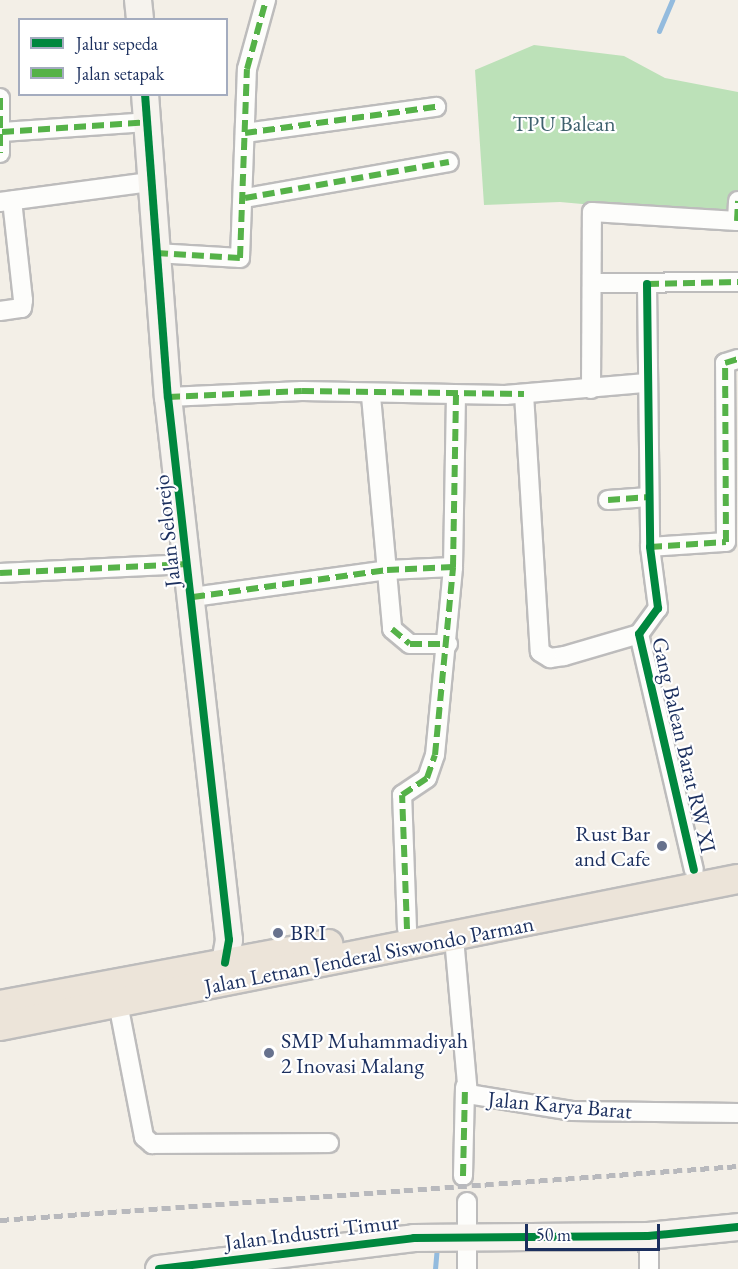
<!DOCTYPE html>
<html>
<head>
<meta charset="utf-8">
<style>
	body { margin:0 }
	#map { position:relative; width:738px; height:1269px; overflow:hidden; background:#f3efe7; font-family:"EB Garamond",serif }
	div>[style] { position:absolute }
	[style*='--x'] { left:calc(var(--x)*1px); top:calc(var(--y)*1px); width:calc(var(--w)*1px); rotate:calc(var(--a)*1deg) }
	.green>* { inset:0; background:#bce1b8 }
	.stream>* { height:5px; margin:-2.5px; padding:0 2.5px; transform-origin:2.5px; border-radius:2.5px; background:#93bbde }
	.roads { filter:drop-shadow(2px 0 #bdbcbc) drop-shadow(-2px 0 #bdbcbc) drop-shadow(0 2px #bdbcbc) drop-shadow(0 -2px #bdbcbc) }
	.street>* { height:18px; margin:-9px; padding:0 9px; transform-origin:9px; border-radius:9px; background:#fdfdfb }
	.secondary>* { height:26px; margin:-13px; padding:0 13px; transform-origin:13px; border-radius:13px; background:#f6f3ee }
	.primary>* { height:28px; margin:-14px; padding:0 14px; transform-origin:14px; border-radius:14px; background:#ece4d9 }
	.rail>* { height:4.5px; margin-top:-2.25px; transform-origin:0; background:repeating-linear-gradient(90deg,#b8b9bd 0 9px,transparent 0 13.5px) }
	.quiet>* { height:6px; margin-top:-3px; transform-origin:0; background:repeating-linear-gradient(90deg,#55b248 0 12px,transparent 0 18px) }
	.cycleway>* { height:8px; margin:-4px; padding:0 4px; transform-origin:4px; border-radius:4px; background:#00873e }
	.dots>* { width:16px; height:16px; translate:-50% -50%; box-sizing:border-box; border:3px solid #fff; border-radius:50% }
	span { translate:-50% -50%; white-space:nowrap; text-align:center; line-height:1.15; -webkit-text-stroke:4.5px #fff; paint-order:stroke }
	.park-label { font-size:22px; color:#3e616d }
	.street-label { font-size:22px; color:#1b2f5e }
	.poi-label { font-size:22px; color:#1b2f5e }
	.right { translate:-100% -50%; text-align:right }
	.left { translate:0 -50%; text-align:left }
	.legend { position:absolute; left:18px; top:18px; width:210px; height:78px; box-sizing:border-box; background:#fff; border:2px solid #a4acbf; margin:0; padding:8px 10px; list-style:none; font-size:18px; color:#1b2f5e }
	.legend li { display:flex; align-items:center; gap:12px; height:30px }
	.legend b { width:30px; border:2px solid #a4acbf }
	.scale { position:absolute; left:525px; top:1224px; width:135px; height:27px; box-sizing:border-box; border:3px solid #1b2f5e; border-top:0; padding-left:8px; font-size:18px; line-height:21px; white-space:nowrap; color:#1b2f5e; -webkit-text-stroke:4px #fff; paint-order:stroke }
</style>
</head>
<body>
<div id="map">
	<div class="green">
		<i style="clip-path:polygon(534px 45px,624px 56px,665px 78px,738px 92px,738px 218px,560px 202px,484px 205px,475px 70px)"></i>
	</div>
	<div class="stream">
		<i style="--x:659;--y:31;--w:34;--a:-67"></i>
		<i style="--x:435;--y:1269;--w:24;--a:-85"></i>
	</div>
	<div class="roads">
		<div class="street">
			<i style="--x:0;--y:98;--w:55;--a:90"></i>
			<i style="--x:2;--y:132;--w:145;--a:-3.9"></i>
			<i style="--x:245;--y:133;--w:193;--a:-7.8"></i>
			<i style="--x:245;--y:198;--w:207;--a:-10"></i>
			<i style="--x:0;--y:202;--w:151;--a:-7.6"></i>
			<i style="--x:156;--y:253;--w:84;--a:3.4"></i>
			<i style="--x:240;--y:258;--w:189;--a:-87.9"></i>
			<i style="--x:247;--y:69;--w:72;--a:-74.6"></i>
			<i style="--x:594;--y:283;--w:144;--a:-0.4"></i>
			<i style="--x:647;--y:284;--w:263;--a:89.3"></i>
			<i style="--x:650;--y:547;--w:62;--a:82.5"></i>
			<i style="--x:658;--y:608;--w:32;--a:126"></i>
			<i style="--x:639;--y:634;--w:242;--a:76.9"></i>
			<i style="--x:0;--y:311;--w:22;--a:-8"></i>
			<i style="--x:22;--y:308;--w:8;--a:-83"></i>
			<i style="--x:23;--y:300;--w:100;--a:-96.3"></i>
			<i style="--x:591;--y:389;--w:177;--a:-89.7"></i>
			<i style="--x:592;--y:212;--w:145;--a:3.6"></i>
			<i style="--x:737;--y:221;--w:20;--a:-87"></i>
			<i style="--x:524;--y:394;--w:258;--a:86.5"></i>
			<i style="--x:540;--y:652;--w:12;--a:31"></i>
			<i style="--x:550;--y:658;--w:14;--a:-8"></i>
			<i style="--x:564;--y:656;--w:78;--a:-16.3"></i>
			<i style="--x:371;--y:396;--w:234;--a:84.8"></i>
			<i style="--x:392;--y:629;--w:23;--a:40"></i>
			<i style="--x:410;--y:644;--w:38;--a:0"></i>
			<i style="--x:168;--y:397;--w:134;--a:-2.6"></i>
			<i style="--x:302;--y:391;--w:203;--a:1.1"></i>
			<i style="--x:505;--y:395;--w:142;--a:-4.9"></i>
			<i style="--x:608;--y:500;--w:41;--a:-4.2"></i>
			<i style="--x:650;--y:547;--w:76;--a:-3.8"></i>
			<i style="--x:726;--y:542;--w:179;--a:-90.3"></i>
			<i style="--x:725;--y:363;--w:14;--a:-17"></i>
			<i style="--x:0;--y:573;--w:189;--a:-2.7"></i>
			<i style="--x:193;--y:597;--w:196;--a:-7.9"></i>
			<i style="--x:387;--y:570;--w:66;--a:-2.6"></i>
			<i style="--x:407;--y:929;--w:134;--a:-92.1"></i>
			<i style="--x:402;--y:795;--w:30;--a:-34"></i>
			<i style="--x:427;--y:778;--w:24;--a:-71"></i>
			<i style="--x:435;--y:755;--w:189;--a:-84.5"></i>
			<i style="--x:453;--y:567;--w:172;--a:-89"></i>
			<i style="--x:454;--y:938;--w:157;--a:84.9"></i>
			<i style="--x:468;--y:1094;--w:105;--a:9.3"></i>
			<i style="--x:572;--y:1111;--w:166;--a:0.7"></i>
			<i style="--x:116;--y:993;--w:147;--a:79"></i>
			<i style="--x:144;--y:1137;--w:11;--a:41"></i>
			<i style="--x:152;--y:1144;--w:177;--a:-0.3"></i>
			<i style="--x:463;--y:1176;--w:89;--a:-88.7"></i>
			<i style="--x:648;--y:1236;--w:33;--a:88"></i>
			<i style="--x:467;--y:1269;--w:67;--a:-90"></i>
		</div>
		<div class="secondary">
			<i style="--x:138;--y:0;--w:20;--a:84"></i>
			<i style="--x:145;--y:94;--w:304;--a:85.7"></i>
			<i style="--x:168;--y:397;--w:546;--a:83.59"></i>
			<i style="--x:229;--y:940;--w:23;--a:100"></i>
			<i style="--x:159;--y:1269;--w:257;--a:-6.9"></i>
			<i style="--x:414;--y:1238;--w:234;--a:-0.5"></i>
			<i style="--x:648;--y:1236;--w:90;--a:-5.7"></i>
		</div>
		<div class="primary">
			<i style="--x:0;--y:1005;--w:334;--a:-10.5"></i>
			<i style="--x:0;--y:1026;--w:752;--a:-11.27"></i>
		</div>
	</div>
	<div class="rail">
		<i style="--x:0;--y:1220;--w:740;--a:-4.18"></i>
	</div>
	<div class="quiet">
		<i style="--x:0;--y:98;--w:55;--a:90"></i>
		<i style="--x:2;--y:132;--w:145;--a:-3.9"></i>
		<i style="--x:245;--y:133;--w:193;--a:-7.8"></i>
		<i style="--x:245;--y:198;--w:207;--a:-10"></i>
		<i style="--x:737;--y:221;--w:20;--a:-87"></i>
		<i style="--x:156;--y:253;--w:84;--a:3.4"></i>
		<i style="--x:240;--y:258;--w:189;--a:-87.9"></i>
		<i style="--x:247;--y:69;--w:72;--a:-74.6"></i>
		<i style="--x:647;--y:289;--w:5;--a:-90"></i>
		<i style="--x:647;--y:284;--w:91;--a:-1.3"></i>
		<i style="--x:168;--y:397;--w:134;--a:-2.6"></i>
		<i style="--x:302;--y:391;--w:222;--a:0.8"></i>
		<i style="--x:608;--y:500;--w:41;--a:-4.2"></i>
		<i style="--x:650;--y:547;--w:76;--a:-3.8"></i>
		<i style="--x:726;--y:542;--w:179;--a:-90.3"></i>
		<i style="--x:725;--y:363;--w:14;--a:-17"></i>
		<i style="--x:0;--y:573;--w:189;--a:-2.7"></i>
		<i style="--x:193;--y:597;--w:196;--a:-7.9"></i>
		<i style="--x:387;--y:570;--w:66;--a:-2.6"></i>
		<i style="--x:392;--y:629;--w:23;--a:40"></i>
		<i style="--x:410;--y:644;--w:38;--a:0"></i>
		<i style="--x:407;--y:929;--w:134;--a:-92.1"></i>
		<i style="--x:402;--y:795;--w:30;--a:-34"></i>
		<i style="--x:427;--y:778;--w:24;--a:-71"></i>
		<i style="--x:435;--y:755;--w:189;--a:-84.5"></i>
		<i style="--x:453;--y:567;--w:172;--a:-89"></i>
		<i style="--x:463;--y:1176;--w:89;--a:-88.7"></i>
	</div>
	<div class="cycleway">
		<i style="--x:145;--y:94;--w:304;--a:85.7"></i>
		<i style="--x:168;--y:397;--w:546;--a:83.59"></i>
		<i style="--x:229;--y:940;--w:23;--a:100"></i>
		<i style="--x:647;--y:284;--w:263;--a:89.3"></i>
		<i style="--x:650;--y:547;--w:62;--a:82.5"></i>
		<i style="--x:658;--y:608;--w:32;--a:126"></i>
		<i style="--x:639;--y:634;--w:242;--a:76.9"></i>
		<i style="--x:159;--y:1269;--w:257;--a:-6.9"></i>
		<i style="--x:414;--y:1238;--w:234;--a:-0.5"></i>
		<i style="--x:648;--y:1236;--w:90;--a:-5.7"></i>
	</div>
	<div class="dots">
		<i style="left:662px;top:846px;background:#67728e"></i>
		<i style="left:278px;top:933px;background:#67728e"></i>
		<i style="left:269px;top:1053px;background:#67728e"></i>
	</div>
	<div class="park-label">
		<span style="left:564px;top:124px">TPU Balean</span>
	</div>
	<div class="street-label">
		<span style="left:167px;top:531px;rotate:-96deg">Jalan Selorejo</span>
		<span style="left:684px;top:745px;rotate:77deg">Gang Balean Barat RW XI</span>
		<span style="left:369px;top:955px;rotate:-11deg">Jalan Letnan Jenderal Siswondo Parman</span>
		<span style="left:560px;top:1105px;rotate:5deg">Jalan Karya Barat</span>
		<span style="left:312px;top:1232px;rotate:-7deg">Jalan Industri Timur</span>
	</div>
	<div class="poi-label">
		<span class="right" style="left:650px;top:846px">Rust Bar<br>and Cafe</span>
		<span class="left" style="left:290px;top:933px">BRI</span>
		<span class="left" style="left:281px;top:1053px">SMP Muhammadiyah<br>2 Inovasi Malang</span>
	</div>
	<ul class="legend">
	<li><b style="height:8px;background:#00873e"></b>Jalur sepeda</li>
	<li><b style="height:8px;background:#55b248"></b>Jalan setapak</li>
	</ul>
	<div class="scale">50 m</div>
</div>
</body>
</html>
